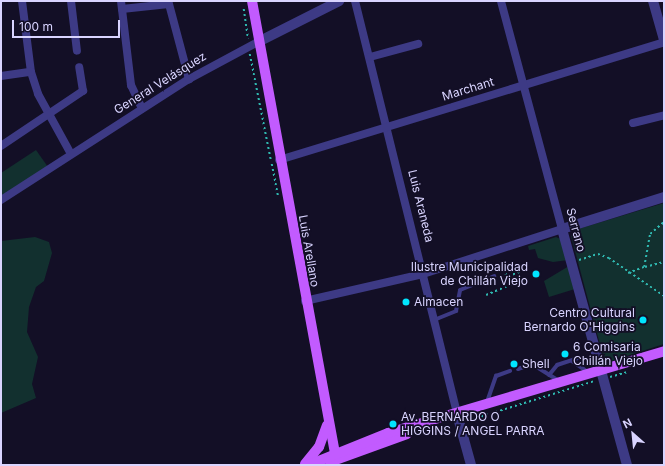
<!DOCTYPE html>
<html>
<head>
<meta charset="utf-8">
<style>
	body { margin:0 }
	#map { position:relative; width:665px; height:466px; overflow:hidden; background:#130f26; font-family:Inter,sans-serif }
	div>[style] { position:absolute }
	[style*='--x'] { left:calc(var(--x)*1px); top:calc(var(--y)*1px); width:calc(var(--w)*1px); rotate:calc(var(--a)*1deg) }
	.green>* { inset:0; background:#12302f }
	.path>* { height:1.5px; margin-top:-0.75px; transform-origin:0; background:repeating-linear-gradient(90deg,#2fb8b0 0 2px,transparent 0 5px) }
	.service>* { height:4px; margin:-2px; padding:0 2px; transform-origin:2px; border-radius:2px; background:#3d3a85 }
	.minor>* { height:8px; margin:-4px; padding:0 4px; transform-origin:4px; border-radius:4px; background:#3d3a85 }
	.tertiary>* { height:10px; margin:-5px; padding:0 5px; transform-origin:5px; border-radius:5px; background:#3d3a85 }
	.primary>* { height:10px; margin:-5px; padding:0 5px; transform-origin:5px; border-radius:5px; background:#c25bff }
	.dots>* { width:11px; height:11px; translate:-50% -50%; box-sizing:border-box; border:2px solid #130f26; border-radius:50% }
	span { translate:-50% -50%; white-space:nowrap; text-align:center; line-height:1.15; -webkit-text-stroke:3.5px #130f26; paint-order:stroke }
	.street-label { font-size:12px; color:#d9d4ff }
	.poi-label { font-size:12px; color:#d9d4ff }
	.right { translate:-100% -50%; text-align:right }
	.left { translate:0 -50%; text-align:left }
	.frame { position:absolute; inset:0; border:2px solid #d9d4ff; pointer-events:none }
	.north { position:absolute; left:613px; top:414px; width:40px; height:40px; -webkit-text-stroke:3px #130f26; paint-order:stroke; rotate:333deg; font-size:11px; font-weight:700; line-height:16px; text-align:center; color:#d9d4ff }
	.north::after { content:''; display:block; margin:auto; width:14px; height:18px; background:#d9d4ff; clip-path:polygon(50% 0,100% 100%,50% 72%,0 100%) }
	.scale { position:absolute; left:12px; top:20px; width:108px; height:18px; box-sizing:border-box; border:2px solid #d9d4ff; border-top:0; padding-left:5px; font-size:12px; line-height:14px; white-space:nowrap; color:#d9d4ff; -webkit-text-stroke:3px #130f26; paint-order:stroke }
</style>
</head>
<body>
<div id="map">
	<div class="green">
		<i style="clip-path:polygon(36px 150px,48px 167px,1px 197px,1px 173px)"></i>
		<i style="clip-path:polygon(664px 203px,664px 344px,605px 363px,571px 236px,575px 230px)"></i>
		<i style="clip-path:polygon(35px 237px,49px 242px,52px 253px,44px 281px,36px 287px,29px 307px,27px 332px,38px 357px,32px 384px,36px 398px,1px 413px,1px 241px)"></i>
		<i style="clip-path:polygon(556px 237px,563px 240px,568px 260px,553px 262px,538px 258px,535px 249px,529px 250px,528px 246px)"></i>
		<i style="clip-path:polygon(569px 266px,575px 289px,549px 297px,544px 281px)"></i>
	</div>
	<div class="path">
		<i style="--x:244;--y:9;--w:30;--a:82"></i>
		<i style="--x:250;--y:54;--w:108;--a:78.8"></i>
		<i style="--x:272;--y:164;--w:33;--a:79"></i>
		<i style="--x:579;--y:260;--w:20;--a:-18"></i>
		<i style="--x:598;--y:254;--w:12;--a:20"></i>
		<i style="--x:609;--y:258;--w:67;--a:34.6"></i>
		<i style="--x:645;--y:267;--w:20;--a:-15"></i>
		<i style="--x:628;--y:273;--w:17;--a:-21"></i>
		<i style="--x:644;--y:267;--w:34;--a:-80"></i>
		<i style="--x:650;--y:234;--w:18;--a:-41"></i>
		<i style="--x:508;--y:276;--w:18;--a:-19"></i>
		<i style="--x:510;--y:285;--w:17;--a:-17"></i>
		<i style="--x:486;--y:295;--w:26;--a:-23"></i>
		<i style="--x:510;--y:285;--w:25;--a:-113"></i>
		<i style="--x:610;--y:377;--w:19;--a:-16"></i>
		<i style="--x:467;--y:421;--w:134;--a:-17.4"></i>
	</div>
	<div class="service">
		<i style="--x:434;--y:320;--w:24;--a:-22"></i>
		<i style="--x:456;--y:311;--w:21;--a:-79"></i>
		<i style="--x:460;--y:290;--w:37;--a:-22"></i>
		<i style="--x:572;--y:361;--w:19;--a:35"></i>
		<i style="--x:518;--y:369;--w:15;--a:-20"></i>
		<i style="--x:532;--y:364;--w:32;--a:32"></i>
		<i style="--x:549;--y:375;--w:13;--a:-51"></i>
		<i style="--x:557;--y:365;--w:26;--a:-18"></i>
		<i style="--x:487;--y:402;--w:28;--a:-71"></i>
		<i style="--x:496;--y:376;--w:15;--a:-20"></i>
	</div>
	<div class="minor">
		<i style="--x:22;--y:1;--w:72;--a:82.8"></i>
		<i style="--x:31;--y:72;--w:23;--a:72"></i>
		<i style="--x:38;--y:94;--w:68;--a:61.2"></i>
		<i style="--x:71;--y:1;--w:50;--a:83.2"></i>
		<i style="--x:121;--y:1;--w:85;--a:83.2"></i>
		<i style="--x:131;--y:85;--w:26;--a:65"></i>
		<i style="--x:355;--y:1;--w:425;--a:76.1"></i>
		<i style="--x:122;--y:9;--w:47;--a:-6.1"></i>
		<i style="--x:169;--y:4;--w:78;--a:75.1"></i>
		<i style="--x:370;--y:57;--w:50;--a:-15.2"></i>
		<i style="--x:1;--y:76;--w:30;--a:-8"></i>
		<i style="--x:633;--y:123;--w:32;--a:-14"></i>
		<i style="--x:1;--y:146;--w:99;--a:-33.9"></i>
		<i style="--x:83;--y:91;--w:24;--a:-99"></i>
		<i style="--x:279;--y:160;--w:403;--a:-17"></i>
		<i style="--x:1;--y:200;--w:224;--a:-32.8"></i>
		<i style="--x:189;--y:79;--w:78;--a:-28.2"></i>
		<i style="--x:305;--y:301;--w:121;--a:-12.9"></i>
		<i style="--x:423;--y:274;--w:146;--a:-17.9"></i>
		<i style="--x:562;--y:229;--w:236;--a:-105"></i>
	</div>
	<div class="tertiary">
		<i style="--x:653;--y:1;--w:41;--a:74.2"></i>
		<i style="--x:258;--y:42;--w:91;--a:-26.8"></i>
		<i style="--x:457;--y:414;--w:53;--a:74.6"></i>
		<i style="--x:627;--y:465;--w:245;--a:-105.4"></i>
		<i style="--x:562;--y:229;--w:107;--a:-17.4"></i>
	</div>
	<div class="primary">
		<i style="--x:252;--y:1;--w:466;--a:79.6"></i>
		<i style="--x:330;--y:462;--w:82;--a:-20"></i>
		<i style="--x:305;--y:464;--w:22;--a:-51"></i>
		<i style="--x:319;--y:447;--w:23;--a:-70"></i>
		<i style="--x:309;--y:465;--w:85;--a:-22.1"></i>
		<i style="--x:388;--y:433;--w:288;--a:-16.5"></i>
	</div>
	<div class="dots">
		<i style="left:536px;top:274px;background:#00e5ff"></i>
		<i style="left:406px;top:302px;background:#00e5ff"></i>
		<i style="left:643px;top:320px;background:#00e5ff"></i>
		<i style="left:565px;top:354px;background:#00e5ff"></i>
		<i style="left:514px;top:364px;background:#00e5ff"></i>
		<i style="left:393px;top:424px;background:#00e5ff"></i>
	</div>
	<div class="street-label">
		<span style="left:160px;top:83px;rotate:-32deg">General Velásquez</span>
		<span style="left:468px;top:89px;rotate:-17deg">Marchant</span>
		<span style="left:421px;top:206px;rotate:76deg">Luis Araneda</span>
		<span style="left:576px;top:230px;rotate:75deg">Serrano</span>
		<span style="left:309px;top:251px;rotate:80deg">Luis Arellano</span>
	</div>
	<div class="poi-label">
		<span class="right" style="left:528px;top:274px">Ilustre Municipalidad<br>de Chillán Viejo</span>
		<span class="left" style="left:414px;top:302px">Almacen</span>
		<span class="right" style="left:635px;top:320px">Centro Cultural<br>Bernardo O'Higgins</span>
		<span class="left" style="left:573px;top:354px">6 Comisaria<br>Chillán Viejo</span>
		<span class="left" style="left:522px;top:364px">Shell</span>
		<span class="left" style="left:401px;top:424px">Av. BERNARDO O<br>HIGGINS / ANGEL PARRA</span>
	</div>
	<div class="frame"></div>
	<div class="north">N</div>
	<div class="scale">100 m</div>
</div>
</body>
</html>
